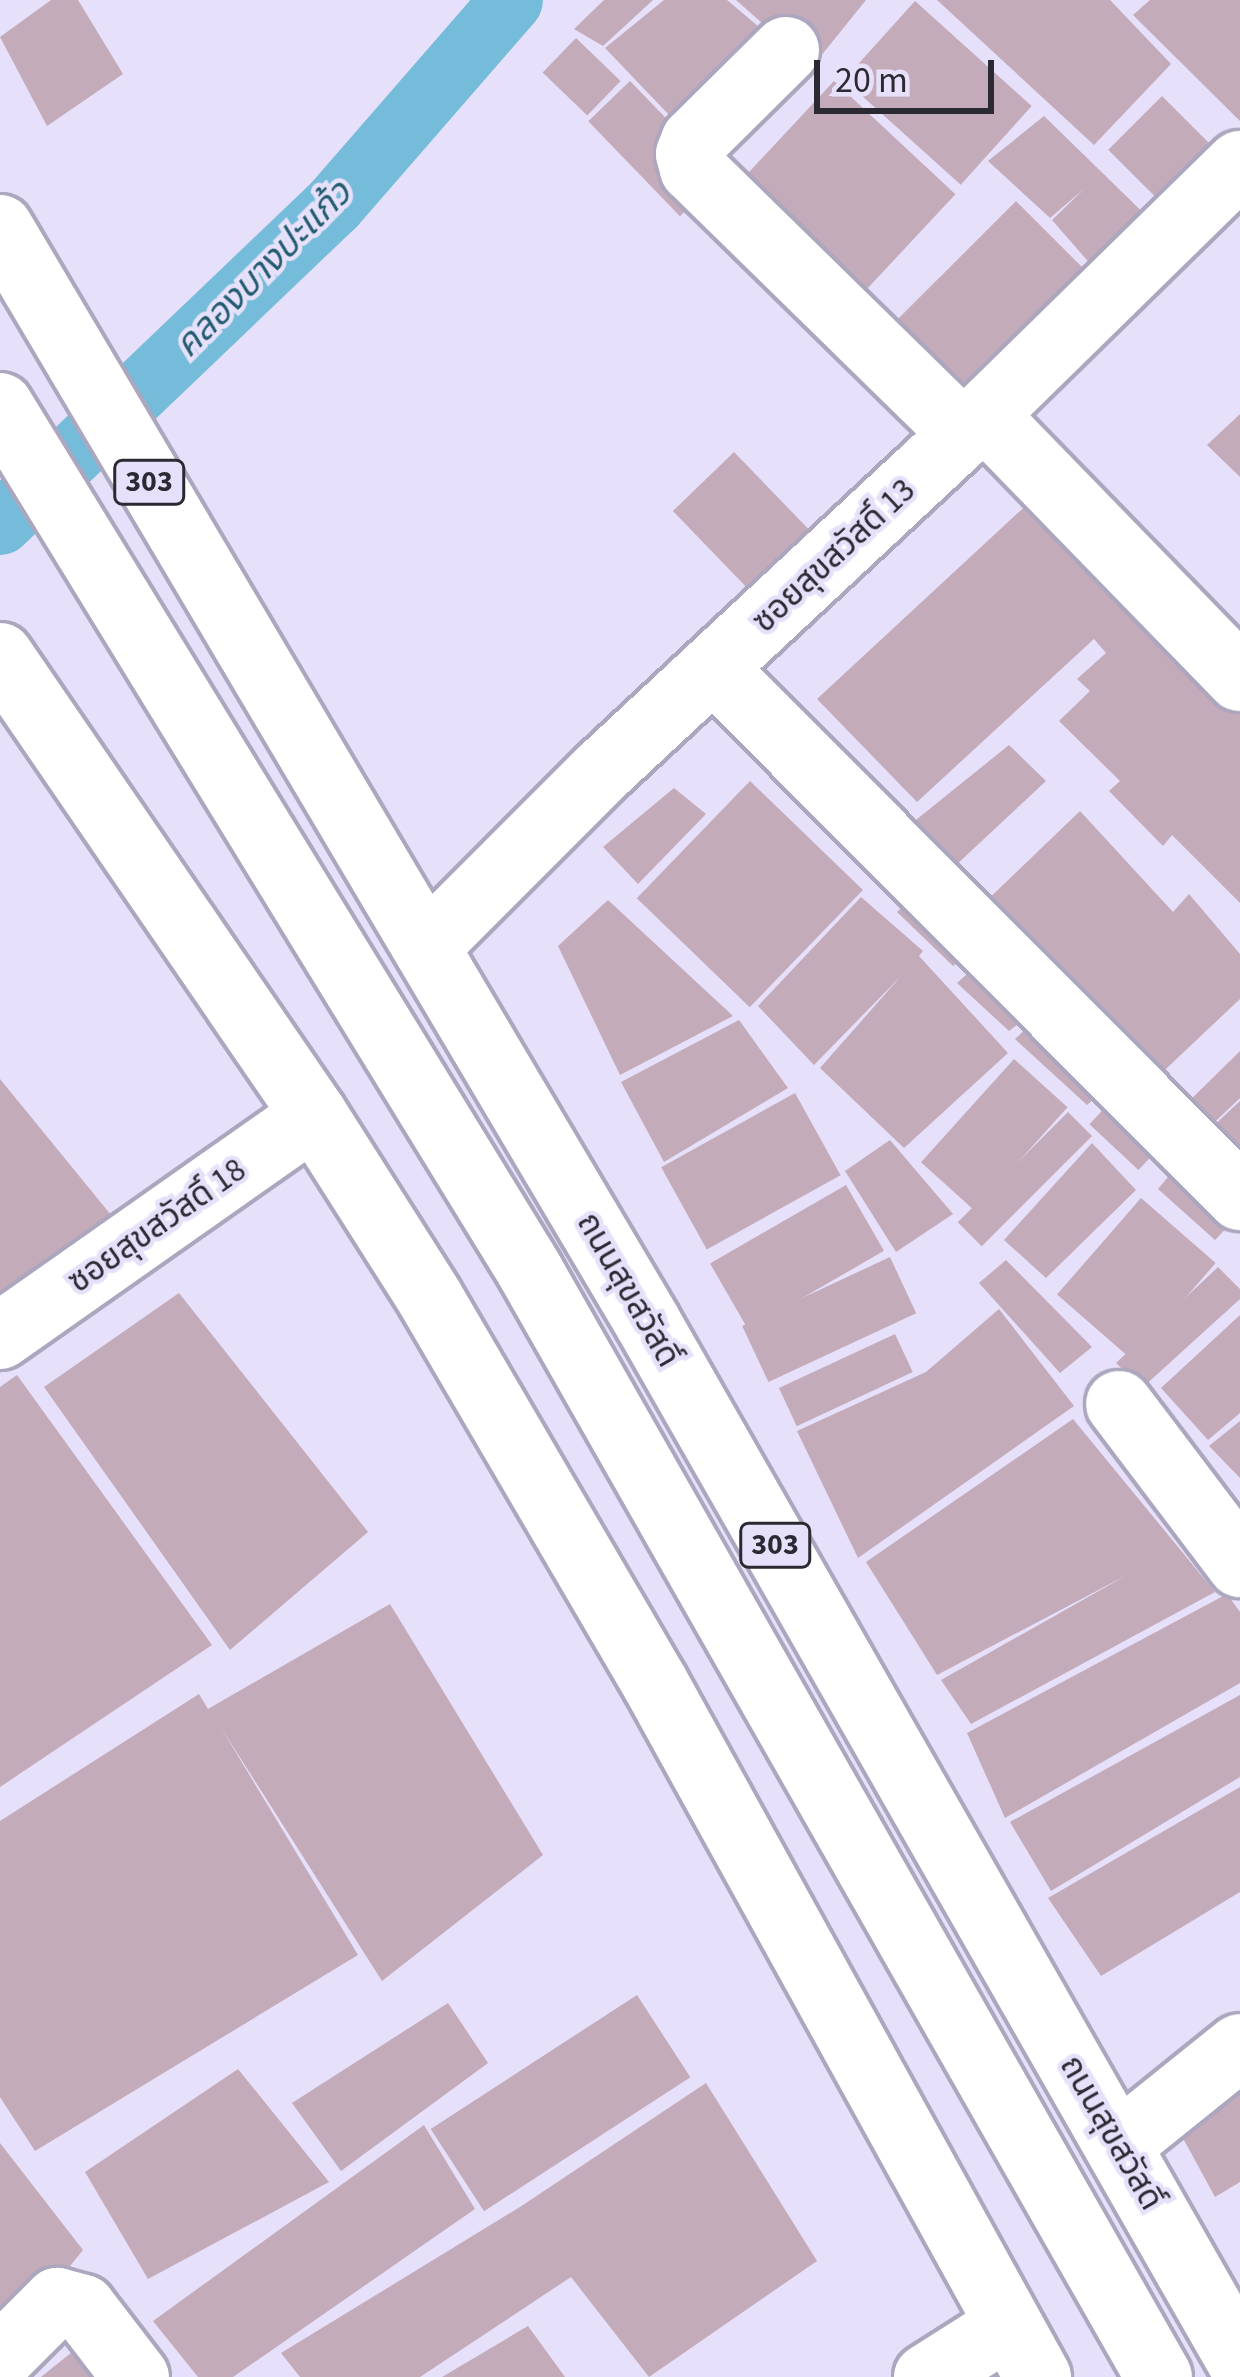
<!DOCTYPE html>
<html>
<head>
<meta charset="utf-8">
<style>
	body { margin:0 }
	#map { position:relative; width:1240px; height:2377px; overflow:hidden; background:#e6e0fa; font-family:"Source Sans 3","Noto Sans Thai",sans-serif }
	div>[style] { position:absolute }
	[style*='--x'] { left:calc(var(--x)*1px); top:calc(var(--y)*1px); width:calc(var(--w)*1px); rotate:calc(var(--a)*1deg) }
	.canal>* { height:63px; margin:-31.5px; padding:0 31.5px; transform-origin:31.5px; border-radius:31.5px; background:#74bcd9 }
	.building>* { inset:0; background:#c3abba; transform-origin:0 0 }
	.roads { filter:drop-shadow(3px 0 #aca6be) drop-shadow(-3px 0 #aca6be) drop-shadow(0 3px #aca6be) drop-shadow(0 -3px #aca6be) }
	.minor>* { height:66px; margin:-33px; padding:0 33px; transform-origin:33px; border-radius:33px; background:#fff }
	.major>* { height:66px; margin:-33px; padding:0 33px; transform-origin:33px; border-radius:33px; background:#fff }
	span { translate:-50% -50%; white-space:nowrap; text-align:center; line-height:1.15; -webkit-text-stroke:9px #e6e0fa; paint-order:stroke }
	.shield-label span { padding:3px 9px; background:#e6e0fa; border:3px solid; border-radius:9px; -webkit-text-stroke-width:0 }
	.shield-label { font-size:30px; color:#2b2932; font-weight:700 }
	.street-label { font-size:33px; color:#2b2932 }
	.water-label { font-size:36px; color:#235c71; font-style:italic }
	.scale { position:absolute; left:814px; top:60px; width:180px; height:54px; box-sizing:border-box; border:6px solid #2b2932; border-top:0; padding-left:15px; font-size:36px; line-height:42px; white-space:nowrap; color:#2b2932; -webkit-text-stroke:9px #e6e0fa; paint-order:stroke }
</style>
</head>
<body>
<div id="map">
	<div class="canal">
		<i style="--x:0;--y:523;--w:460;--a:-43.7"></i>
		<i style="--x:333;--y:205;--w:271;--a:-49"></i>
	</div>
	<div class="building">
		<i style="clip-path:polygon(51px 0,78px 0,123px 74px,47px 126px,0 37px)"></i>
		<i style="clip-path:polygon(604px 0,653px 0,603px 46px,574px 29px)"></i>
		<i style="clip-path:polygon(664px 0,727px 0,786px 50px,694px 141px,605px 48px)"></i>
		<i style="clip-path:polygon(736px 0,866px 0,812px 67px)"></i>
		<i style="clip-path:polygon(937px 0,1110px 0,1171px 64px,1094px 145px)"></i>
		<i style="clip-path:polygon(1150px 0,1240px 0,1240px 121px,1133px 15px)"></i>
		<i style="left:915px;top:1px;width:157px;height:106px;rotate:42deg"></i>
		<i style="left:576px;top:38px;width:62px;height:48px;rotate:44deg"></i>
		<i style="left:630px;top:81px;width:132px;height:58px;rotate:46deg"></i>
		<i style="left:834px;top:81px;width:166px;height:144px;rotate:43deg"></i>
		<i style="left:1162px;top:96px;width:75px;height:76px;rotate:45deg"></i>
		<i style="clip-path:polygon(1044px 116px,1160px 229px,1106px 282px,1052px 220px,1085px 188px,1050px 218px,988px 161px)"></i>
		<i style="left:1016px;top:201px;width:112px;height:190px;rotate:45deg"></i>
		<i style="clip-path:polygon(1240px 414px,1240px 477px,1207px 445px)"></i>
		<i style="left:734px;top:452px;width:113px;height:85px;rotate:46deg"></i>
		<i style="clip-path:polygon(1034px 498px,1240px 711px,1240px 903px,1172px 835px,1163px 846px,1109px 791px,1120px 781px,1059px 721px,1090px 691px,1077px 679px,1106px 653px,1094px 639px,917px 802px,817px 699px)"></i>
		<i style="clip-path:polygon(1009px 745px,1046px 781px,955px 866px,911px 824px)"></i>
		<i style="left:750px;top:781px;width:157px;height:163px;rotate:44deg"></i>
		<i style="clip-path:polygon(674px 788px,706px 814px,638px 884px,603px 847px)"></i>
		<i style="clip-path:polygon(1080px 811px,1173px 912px,1189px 894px,1240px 954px,1240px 999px,1151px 1083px,979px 908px)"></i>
		<i style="clip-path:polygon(918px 891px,974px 951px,953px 966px,897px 912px)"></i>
		<i style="clip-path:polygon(861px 897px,923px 951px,919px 956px,1008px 1053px,904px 1148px,820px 1068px,901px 976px,814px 1065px,758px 1006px)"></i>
		<i style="clip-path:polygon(608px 900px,733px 1016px,620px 1075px,558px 946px)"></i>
		<i style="clip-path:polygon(984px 959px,1036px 1011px,1009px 1031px,957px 983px)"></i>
		<i style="clip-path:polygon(1043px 1013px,1112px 1084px,1087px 1105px,1015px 1039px)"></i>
		<i style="clip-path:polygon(739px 1020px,788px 1088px,664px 1162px,621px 1082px)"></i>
		<i style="clip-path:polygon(1240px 1051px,1240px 1098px,1200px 1136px,1169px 1121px)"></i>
		<i style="left:1014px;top:1059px;width:72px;height:139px;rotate:42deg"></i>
		<i style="clip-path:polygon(0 1079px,151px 1264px,0 1373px)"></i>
		<i style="left:795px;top:1093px;width:94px;height:153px;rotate:61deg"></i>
		<i style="left:1114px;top:1098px;width:67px;height:36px;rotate:43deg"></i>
		<i style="clip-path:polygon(1240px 1101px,1240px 1167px,1208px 1131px)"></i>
		<i style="left:1068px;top:1112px;width:34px;height:156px;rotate:45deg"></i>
		<i style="clip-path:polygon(890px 1140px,953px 1214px,896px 1252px,845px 1171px)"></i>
		<i style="clip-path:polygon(1092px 1143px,1136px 1190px,1046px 1278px,1004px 1240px)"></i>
		<i style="clip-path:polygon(1182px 1160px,1237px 1217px,1215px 1240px,1158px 1189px)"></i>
		<i style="left:846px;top:1185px;width:76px;height:157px;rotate:60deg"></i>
		<i style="left:1141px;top:1198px;width:99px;height:128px;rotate:41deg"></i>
		<i style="left:890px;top:1257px;width:62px;height:163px;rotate:65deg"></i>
		<i style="clip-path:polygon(1006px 1260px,1092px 1347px,1060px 1373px,979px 1283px)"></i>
		<i style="clip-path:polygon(1218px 1267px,1240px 1289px,1240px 1299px,1142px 1388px,1116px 1363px)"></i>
		<i style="clip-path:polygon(179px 1293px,368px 1532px,230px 1650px,44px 1387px)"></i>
		<i style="clip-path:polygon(999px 1309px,1074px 1406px,858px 1558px,797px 1431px,926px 1372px)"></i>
		<i style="clip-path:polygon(1240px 1315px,1240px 1413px,1208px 1440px,1161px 1388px)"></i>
		<i style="left:895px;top:1334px;width:42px;height:128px;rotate:65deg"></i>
		<i style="clip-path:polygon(17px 1375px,212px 1645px,0 1787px,0 1387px)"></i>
		<i style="clip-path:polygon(1073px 1419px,1215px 1592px,971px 1724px,941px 1680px,1127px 1575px,937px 1675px,866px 1562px)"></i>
		<i style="clip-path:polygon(1240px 1421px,1240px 1478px,1209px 1446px)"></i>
		<i style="clip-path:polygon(1227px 1594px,1240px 1612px,1240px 1683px,1005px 1818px,967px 1733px)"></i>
		<i style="clip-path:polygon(390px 1604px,543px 1855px,382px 1981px,220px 1726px,358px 1955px,35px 2151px,0 2097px,0 1821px,199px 1694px,208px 1709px)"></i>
		<i style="clip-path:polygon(1240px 1695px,1240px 1777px,1051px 1891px,1010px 1822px)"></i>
		<i style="clip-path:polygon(1240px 1787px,1240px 1892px,1101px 1976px,1048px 1898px)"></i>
		<i style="left:637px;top:1995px;width:98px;height:246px;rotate:57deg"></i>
		<i style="clip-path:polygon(448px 2003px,488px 2063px,341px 2171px,292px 2103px)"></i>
		<i style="clip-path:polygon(238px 2069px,329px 2182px,148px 2279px,85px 2172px)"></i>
		<i style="clip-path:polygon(706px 2083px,817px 2261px,649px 2377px,571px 2277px,420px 2377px,300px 2377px,281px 2353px,520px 2207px)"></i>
		<i style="clip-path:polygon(1240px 2091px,1240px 2182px,1215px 2197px,1178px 2129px)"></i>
		<i style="clip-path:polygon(424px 2125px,475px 2209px,233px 2377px,198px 2377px,153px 2321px)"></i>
		<i style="clip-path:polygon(0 2143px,83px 2250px,0 2352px)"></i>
		<i style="clip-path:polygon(528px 2326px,565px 2377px,442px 2377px)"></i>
		<i style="clip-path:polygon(102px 2328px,132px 2377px,41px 2377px)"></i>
	</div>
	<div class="roads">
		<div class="minor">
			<i style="--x:786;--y:50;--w:129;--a:135.3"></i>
			<i style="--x:694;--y:141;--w:14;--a:111"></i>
			<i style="--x:689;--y:154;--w:16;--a:75"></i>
			<i style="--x:693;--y:169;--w:379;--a:44.4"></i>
			<i style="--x:984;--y:415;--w:367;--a:45.8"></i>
			<i style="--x:713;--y:668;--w:747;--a:45.11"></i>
			<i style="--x:427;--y:946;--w:245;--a:-45"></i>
			<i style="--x:600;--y:773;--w:497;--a:-43"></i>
			<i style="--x:964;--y:434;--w:386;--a:-44.4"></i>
			<i style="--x:0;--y:1336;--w:384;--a:-35.1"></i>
			<i style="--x:1119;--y:1404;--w:201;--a:52.9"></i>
			<i style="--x:1118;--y:2145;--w:156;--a:-38.8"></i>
			<i style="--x:0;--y:2358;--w:81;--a:-45"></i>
			<i style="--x:57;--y:2301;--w:27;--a:15"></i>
			<i style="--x:83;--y:2308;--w:87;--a:52.5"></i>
			<i style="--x:927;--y:2377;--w:97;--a:-32.4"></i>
		</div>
		<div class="major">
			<i style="--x:0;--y:228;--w:1272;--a:59.38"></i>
			<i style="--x:648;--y:1323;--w:1195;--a:60.3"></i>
			<i style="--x:0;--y:406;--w:1014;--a:58.5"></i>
			<i style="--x:530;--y:1271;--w:1272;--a:60.37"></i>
			<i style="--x:0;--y:656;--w:556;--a:55.62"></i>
			<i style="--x:314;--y:1115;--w:217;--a:57.6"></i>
			<i style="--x:430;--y:1298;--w:446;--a:59.7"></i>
			<i style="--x:655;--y:1683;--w:793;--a:61.11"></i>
		</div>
	</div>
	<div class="shield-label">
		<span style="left:149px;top:482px">303</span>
		<span style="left:775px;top:1545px">303</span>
	</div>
	<div class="street-label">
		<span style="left:834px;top:556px;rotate:-43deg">ซอยสุขสวัสดิ์ 13</span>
		<span style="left:157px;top:1226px;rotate:-35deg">ซอยสุขสวัสดิ์ 18</span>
		<span style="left:628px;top:1290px;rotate:60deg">ถนนสุขสวัสดิ์</span>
		<span style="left:1111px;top:2133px;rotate:60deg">ถนนสุขสวัสดิ์</span>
	</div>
	<div class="water-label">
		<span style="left:263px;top:269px;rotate:-45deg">คลองบางปะแก้ว</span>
	</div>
	<div class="scale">20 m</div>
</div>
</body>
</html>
